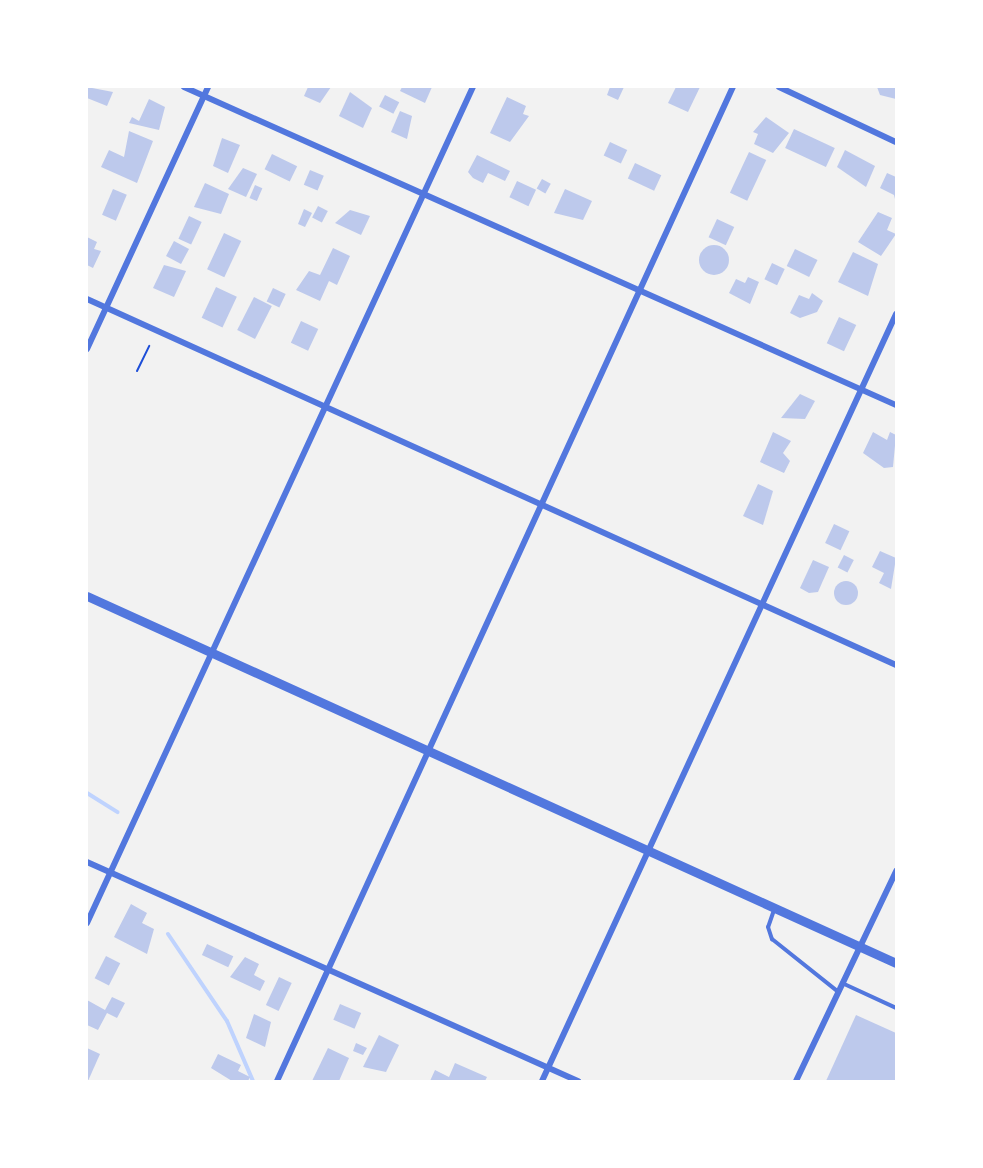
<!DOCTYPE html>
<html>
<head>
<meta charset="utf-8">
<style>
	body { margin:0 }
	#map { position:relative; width:983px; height:1168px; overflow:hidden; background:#f2f2f2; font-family:"Sofia Sans Condensed",sans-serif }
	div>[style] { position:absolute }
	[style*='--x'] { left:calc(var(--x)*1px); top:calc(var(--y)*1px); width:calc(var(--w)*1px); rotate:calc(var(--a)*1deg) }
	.stream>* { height:4px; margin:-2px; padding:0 2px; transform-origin:2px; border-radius:2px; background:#bfd3fe }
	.building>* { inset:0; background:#bdc9ec; transform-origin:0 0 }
	.round { border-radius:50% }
	.path>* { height:2px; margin:-1px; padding:0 1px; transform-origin:1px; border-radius:1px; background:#1d4ed8 }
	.service>* { height:4px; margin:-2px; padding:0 2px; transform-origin:2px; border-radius:2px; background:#5277de }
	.minor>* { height:6px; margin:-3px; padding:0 3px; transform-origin:3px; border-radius:3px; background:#5277de }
	.tertiary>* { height:9px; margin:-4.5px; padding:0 4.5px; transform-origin:4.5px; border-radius:4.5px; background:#5277de }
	span { translate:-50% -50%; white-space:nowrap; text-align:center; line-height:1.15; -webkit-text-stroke:4.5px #fff; paint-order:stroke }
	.frame { position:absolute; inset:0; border:88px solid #fff; pointer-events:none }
</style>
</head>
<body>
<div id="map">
	<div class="stream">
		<i style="--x:87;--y:793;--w:36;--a:32"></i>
		<i style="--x:168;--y:934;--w:105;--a:55.9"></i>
		<i style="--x:227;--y:1021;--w:65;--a:66.6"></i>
	</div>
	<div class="building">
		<i style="clip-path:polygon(87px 87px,113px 92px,107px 106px,87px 98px)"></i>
		<i style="clip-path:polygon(308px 87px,331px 87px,320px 103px,304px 96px)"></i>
		<i style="clip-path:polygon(402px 87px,432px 87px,425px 103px,400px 91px)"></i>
		<i style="clip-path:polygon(610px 87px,624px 87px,618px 100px,607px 95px)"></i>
		<i style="clip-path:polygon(676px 87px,700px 87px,688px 112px,668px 103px)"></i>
		<i style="clip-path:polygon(877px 87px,896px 87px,896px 99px,880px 95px)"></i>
		<i style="clip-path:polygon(350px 92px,372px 108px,363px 128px,339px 116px)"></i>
		<i style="left:385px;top:95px;width:16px;height:13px;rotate:27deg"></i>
		<i style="clip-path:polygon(507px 97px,526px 106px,523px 114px,529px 116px,510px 142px,490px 133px)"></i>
		<i style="clip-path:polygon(149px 99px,165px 107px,159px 130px,129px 123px,132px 117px,139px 121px)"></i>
		<i style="clip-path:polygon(400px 111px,412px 116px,407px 139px,391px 132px)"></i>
		<i style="clip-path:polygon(766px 117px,789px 133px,773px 153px,754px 144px,758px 134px,753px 132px)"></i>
		<i style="left:794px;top:129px;width:45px;height:21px;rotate:25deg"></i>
		<i style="clip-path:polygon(129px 131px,153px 141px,137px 183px,101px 167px,109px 150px,124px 157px)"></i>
		<i style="clip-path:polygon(222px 138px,240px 145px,228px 173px,213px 166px)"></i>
		<i style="left:610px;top:142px;width:19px;height:15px;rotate:25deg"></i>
		<i style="clip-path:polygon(845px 150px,875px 166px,866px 187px,837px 167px)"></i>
		<i style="left:749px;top:152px;width:19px;height:45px;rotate:25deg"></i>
		<i style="left:272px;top:154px;width:28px;height:17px;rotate:26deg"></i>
		<i style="clip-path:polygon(477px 155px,510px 171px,505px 181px,488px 173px,483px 183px,473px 178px,468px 172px)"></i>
		<i style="left:635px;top:163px;width:29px;height:17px;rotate:25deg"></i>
		<i style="clip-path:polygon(243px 168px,257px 174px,246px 197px,228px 189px)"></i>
		<i style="left:310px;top:170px;width:15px;height:16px;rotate:23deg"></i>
		<i style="clip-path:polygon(887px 173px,896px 177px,896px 203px,894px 195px,880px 188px)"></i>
		<i style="left:542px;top:179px;width:10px;height:11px;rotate:29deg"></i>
		<i style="left:517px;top:181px;width:21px;height:18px;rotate:25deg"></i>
		<i style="clip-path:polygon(205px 183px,229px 194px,221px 214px,194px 207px)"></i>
		<i style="left:255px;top:185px;width:8px;height:14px;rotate:23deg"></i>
		<i style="left:113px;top:189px;width:15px;height:28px;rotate:23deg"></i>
		<i style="clip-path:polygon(565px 189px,592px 201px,583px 220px,554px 213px)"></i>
		<i style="left:318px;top:206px;width:11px;height:13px;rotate:27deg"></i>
		<i style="clip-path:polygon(304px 209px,312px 213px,305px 227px,298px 224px)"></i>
		<i style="clip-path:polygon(350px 210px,370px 216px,361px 235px,335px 223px)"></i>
		<i style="clip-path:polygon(878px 212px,892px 218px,887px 230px,896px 234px,881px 256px,858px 242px)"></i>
		<i style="left:189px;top:216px;width:14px;height:25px;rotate:25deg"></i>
		<i style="left:717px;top:219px;width:19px;height:20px;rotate:25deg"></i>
		<i style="left:224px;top:233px;width:19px;height:40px;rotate:25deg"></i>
		<i style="clip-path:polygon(87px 237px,97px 242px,94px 249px,101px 251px,93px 268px,87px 265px)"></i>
		<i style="left:174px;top:241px;width:17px;height:17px;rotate:28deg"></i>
		<i class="round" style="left:699px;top:245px;width:30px;height:30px"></i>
		<i style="clip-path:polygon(333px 248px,350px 256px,337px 285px,329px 281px,320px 301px,296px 290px,309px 271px,320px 275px)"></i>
		<i style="left:795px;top:249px;width:25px;height:19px;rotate:26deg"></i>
		<i style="clip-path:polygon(853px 252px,878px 264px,868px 296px,838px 282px)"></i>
		<i style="left:772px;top:263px;width:14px;height:18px;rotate:25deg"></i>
		<i style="clip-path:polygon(164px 265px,186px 271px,174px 297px,153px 288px)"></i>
		<i style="clip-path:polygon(748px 277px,759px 282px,750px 304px,729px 293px,736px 279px,745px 283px)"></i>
		<i style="left:216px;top:287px;width:23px;height:34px;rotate:25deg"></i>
		<i style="left:273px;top:288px;width:14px;height:15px;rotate:25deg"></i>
		<i style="clip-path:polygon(812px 293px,823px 301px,817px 312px,800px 318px,790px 313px,799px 295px,809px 299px)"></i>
		<i style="left:254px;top:297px;width:20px;height:37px;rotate:27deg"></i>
		<i style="left:839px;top:317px;width:19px;height:29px;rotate:25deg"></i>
		<i style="left:301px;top:321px;width:19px;height:24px;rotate:25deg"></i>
		<i style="clip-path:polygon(800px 394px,815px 401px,805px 419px,781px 418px)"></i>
		<i style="clip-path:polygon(773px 432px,791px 441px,783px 453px,790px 461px,784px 473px,760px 462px)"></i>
		<i style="clip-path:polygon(873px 432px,887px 440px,890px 432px,896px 435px,893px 467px,884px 468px,863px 453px)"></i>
		<i style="clip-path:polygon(758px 484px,773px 491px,763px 525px,743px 516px)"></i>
		<i style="left:834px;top:524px;width:17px;height:21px;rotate:25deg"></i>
		<i style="clip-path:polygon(880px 551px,896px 558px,891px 589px,879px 583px,884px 573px,872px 567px)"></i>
		<i style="left:844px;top:555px;width:11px;height:14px;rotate:27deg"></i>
		<i style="clip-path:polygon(813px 560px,829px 567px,818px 592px,809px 593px,800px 588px)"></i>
		<i class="round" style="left:834px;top:581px;width:24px;height:24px"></i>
		<i style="clip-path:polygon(131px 904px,147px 913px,142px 923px,154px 929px,147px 954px,114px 937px)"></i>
		<i style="left:207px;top:944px;width:29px;height:12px;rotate:25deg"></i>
		<i style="left:106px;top:956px;width:16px;height:25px;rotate:27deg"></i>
		<i style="clip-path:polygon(245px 957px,259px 964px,254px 975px,265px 981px,260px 991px,230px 977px)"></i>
		<i style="left:279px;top:977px;width:14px;height:31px;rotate:25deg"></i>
		<i style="clip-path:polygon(112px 997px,125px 1003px,117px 1018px,107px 1013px,98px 1030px,87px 1025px,87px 1000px,105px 1010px)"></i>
		<i style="left:340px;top:1004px;width:23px;height:17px;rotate:23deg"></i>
		<i style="clip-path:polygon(254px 1014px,271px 1022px,265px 1047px,246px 1038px)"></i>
		<i style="clip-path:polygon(856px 1015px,896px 1033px,896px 1081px,826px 1081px)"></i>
		<i style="clip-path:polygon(379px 1035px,399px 1045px,386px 1072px,363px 1067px)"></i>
		<i style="clip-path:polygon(356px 1043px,367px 1048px,363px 1055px,353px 1051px)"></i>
		<i style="clip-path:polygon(87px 1048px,100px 1054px,88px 1081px,87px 1081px)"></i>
		<i style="clip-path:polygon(328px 1048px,349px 1058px,339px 1081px,312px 1081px)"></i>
		<i style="clip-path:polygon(218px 1054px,241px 1065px,238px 1071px,250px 1077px,248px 1081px,232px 1081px,211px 1068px)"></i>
		<i style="clip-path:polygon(455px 1063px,487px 1077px,485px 1081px,430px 1081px,435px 1070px,449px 1077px)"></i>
	</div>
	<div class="path">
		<i style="--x:137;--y:371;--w:28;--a:-64"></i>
	</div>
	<div class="service">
		<i style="--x:774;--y:910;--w:18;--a:109"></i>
		<i style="--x:768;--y:927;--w:13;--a:72"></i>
		<i style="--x:772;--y:939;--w:82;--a:38.6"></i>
		<i style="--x:842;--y:983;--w:60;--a:24.8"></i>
	</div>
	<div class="minor">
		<i style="--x:184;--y:87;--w:780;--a:24.07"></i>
		<i style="--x:779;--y:87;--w:129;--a:25.2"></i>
		<i style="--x:87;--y:299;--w:888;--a:24.34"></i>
		<i style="--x:87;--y:349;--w:289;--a:-65.2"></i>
		<i style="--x:87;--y:862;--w:538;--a:24.04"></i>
		<i style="--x:87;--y:923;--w:921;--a:-65.22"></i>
		<i style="--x:277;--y:1081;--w:1094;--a:-65.36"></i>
		<i style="--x:542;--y:1081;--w:845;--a:-65.22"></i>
		<i style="--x:796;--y:1081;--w:233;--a:-64.5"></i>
	</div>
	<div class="tertiary">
		<i style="--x:87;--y:596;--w:888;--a:24.4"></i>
	</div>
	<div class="frame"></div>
</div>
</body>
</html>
